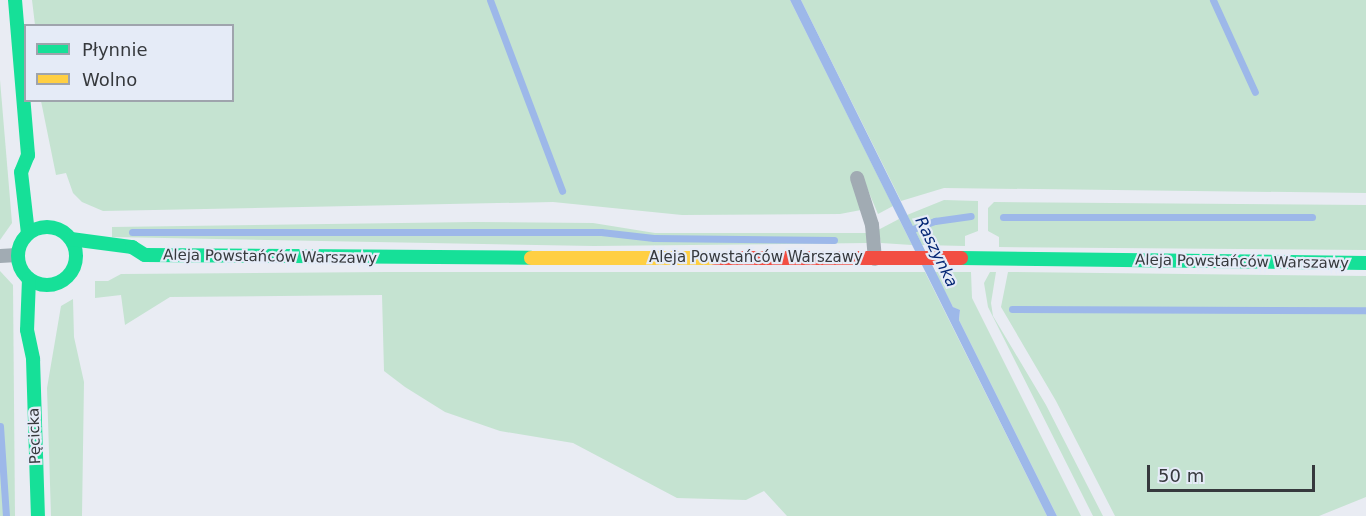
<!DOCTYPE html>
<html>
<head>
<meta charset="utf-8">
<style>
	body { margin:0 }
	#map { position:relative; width:1366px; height:516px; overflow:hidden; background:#e9ecf3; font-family:"DejaVu Sans",sans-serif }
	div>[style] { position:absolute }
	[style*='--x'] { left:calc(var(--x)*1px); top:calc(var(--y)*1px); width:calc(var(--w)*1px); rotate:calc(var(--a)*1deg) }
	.green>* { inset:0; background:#c5e3d1 }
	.water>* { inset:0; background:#9db8e9 }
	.stream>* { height:7px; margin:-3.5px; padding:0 3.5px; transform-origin:3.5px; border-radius:3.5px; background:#9db8e9 }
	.lane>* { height:14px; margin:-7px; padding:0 7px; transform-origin:7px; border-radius:7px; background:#a1abb3 }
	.fast>* { height:14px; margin:-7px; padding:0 7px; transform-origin:7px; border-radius:7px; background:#16e098 }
	.fast>.ring { margin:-7px; padding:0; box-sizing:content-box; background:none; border:14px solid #16e098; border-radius:50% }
	.slow>* { height:14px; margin:-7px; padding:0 7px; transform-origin:7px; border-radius:7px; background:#ffcf43 }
	.jam>* { height:14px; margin:-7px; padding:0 7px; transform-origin:7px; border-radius:7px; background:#f24e42 }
	span { translate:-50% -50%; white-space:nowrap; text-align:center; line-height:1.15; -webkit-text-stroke:4.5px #e5ebf7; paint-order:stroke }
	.street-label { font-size:15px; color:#36393d }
	.water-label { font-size:16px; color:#032573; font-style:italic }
	.legend { position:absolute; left:24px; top:24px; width:210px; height:78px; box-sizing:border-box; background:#e5ebf7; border:2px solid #9fa4ad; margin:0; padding:8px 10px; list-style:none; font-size:18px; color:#36393d }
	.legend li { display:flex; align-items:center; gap:12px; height:30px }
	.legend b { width:30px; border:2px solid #9fa4ad }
	.scale { position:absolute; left:1147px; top:465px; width:168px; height:27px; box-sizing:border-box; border:3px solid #36393d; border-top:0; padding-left:8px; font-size:18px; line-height:21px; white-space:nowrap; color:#36393d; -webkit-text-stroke:4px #e5ebf7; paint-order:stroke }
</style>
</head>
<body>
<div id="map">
	<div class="green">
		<i style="clip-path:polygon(32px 0,790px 0,893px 206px,878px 214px,862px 176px,861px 210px,840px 214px,682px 215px,553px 202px,103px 211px,82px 202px,73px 193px,66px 173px,56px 175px,41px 101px,232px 100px,232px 26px,35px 25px)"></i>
		<i style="clip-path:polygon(801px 0,1366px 0,1366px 193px,944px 188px,901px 201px)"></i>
		<i style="clip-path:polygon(0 80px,12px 223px,0 240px)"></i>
		<i style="clip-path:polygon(944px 200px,978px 201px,978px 231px,965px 236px,965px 246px,922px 245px,907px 215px)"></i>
		<i style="clip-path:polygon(994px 202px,1366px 205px,1366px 250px,999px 247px,999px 237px,988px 231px,988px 208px)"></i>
		<i style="clip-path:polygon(899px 219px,912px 245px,881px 243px,878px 230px)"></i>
		<i style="clip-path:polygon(475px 222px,593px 223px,655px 233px,866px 233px,868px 243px,594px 246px,112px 237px,112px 227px)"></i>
		<i style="clip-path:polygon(0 271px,13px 285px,15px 516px,0 516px)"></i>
		<i style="clip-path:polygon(387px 272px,925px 272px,1047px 516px,787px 516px,764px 491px,746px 500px,677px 498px,573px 443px,500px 431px,445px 412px,405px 387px,384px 371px,382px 295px,170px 297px,125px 325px,121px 295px,95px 298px,95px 281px,108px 281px,121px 274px)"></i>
		<i style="clip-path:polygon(935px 272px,971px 272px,972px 298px,1081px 516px,1057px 516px,959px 320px,960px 311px,953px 307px)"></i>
		<i style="clip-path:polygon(990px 272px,996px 272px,991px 303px,993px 316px,1046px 405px,1103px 516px,1093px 516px,988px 307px,984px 283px)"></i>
		<i style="clip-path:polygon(1008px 272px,1366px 276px,1366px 497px,1319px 516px,1115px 516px,1056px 401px,1001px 307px)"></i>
		<i style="clip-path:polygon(73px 299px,74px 337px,84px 382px,82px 516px,51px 516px,47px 388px,61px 306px)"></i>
	</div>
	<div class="water">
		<i style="clip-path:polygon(790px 0,801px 0,953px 307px,960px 310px,959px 320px,1057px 516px,1047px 516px)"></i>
	</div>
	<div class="stream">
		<i style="--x:490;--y:0;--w:204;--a:69.3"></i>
		<i style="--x:1213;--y:0;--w:101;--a:65.5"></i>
		<i style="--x:1003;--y:217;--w:309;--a:0"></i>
		<i style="--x:910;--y:230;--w:27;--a:-20"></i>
		<i style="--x:935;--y:221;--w:36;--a:-8"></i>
		<i style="--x:132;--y:232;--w:469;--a:0"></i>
		<i style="--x:601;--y:232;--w:53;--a:6.5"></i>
		<i style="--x:654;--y:238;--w:180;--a:0.6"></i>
		<i style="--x:1012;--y:309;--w:354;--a:0.2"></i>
		<i style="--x:0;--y:426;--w:90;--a:86.2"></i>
	</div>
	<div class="lane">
		<i style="--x:857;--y:178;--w:49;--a:72.3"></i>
		<i style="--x:872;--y:225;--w:34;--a:85"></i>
		<i style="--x:0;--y:256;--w:17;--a:-3"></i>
	</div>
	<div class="fast">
		<i style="--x:15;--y:0;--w:156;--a:85.2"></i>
		<i style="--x:28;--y:155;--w:18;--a:112"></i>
		<i style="--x:21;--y:172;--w:61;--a:83.5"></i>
		<i class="ring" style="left:18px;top:227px;width:44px;height:44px"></i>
		<i style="--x:71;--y:239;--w:62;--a:7.5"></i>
		<i style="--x:132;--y:247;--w:15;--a:32"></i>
		<i style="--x:145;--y:255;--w:386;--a:0.4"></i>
		<i style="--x:961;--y:258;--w:405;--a:0.7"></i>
		<i style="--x:29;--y:279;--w:51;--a:92.2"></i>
		<i style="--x:27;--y:330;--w:30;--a:78"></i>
		<i style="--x:33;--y:359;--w:157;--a:88.2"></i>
	</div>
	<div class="slow">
		<i style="--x:531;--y:258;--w:184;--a:0"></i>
	</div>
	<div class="jam">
		<i style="--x:715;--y:258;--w:246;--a:0"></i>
	</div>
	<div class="street-label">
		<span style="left:270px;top:257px;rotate:1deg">Aleja Powstańców Warszawy</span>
		<span style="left:756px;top:258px">Aleja Powstańców Warszawy</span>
		<span style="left:1242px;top:262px;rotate:1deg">Aleja Powstańców Warszawy</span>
		<span style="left:35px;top:436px;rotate:-92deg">Pęcicka</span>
	</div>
	<div class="water-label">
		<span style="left:936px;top:252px;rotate:64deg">Raszynka</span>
	</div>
	<ul class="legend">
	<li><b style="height:8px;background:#16e098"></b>Płynnie</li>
	<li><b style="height:8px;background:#ffcf43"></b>Wolno</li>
	</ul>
	<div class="scale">50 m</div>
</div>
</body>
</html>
